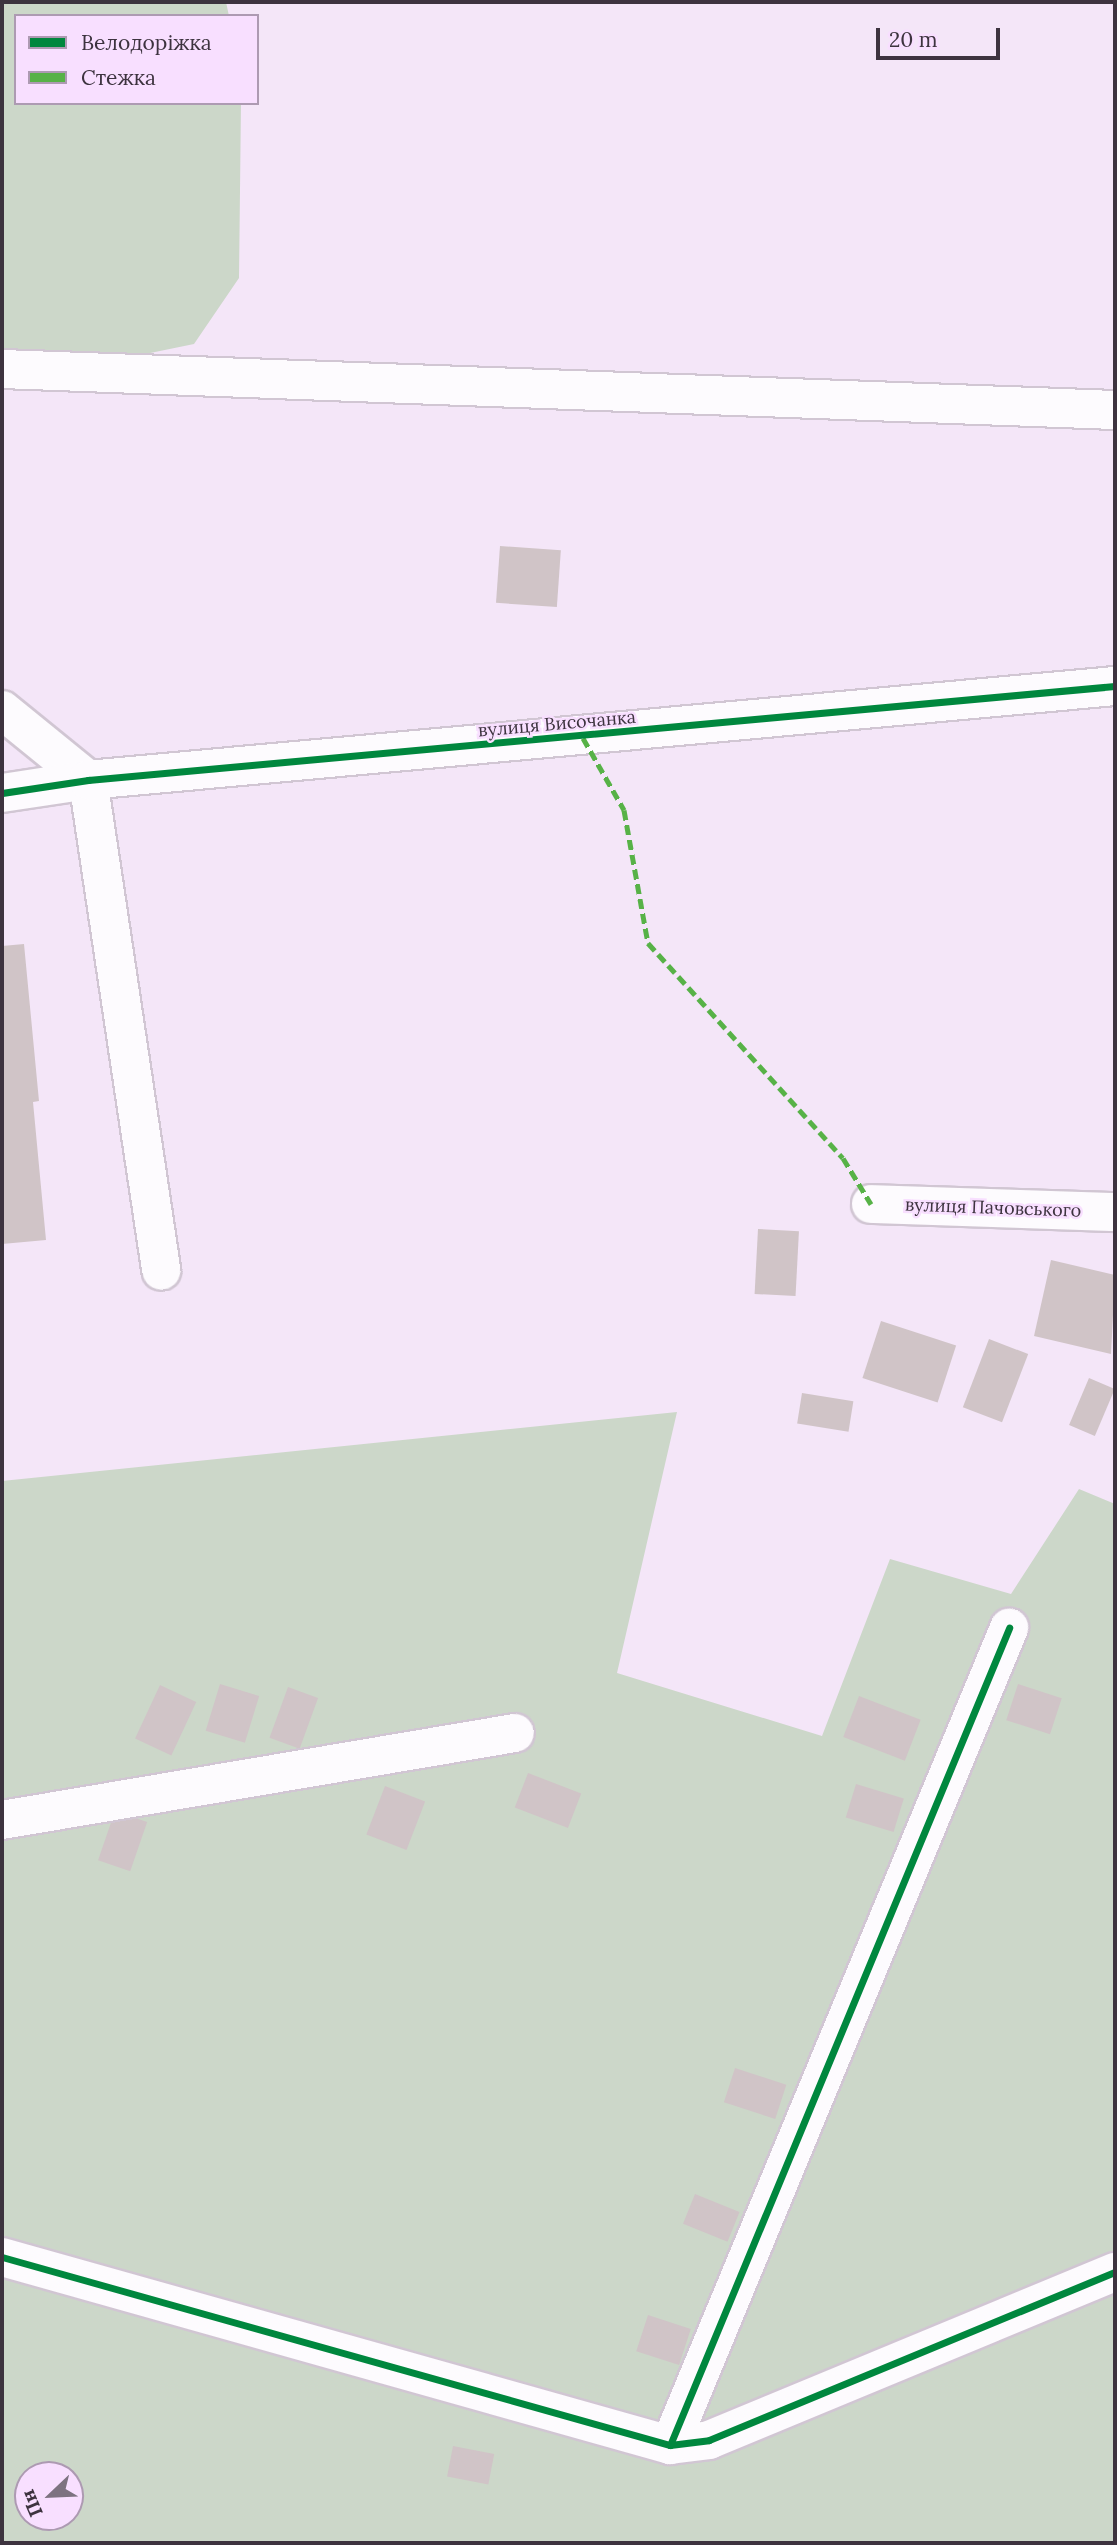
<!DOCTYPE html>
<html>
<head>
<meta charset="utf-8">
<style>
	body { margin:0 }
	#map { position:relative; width:1117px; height:2545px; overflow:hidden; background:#f4e6f8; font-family:Lora,serif }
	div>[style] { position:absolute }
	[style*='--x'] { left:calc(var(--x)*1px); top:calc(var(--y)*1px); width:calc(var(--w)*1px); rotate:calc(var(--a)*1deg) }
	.green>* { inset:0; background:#ccd7c9 }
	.building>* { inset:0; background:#d0c4c7; transform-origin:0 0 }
	.roads { filter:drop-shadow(2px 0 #d1c6d3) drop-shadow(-2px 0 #d1c6d3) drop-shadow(0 2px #d1c6d3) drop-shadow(0 -2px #d1c6d3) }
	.minor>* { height:38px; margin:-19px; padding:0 19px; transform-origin:19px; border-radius:19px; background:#fdfbfe }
	.quiet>* { height:5px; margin-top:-2.5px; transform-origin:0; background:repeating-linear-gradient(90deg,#57b247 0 10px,transparent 0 15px) }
	.cycleway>* { height:7px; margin:-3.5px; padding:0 3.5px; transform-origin:3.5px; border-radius:3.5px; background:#00873e }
	span { translate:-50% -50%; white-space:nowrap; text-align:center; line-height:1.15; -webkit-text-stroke:5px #f8dfff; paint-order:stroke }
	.street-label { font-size:18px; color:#3d333f }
	.frame { position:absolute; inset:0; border:4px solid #3d333f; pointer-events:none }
	.legend { position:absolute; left:14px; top:14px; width:245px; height:91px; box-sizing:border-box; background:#f8dfff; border:2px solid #ad9ab2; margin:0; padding:9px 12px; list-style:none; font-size:21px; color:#3d333f }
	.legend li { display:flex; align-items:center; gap:14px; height:35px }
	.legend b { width:35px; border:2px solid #ad9ab2 }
	.north { position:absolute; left:14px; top:2461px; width:70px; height:70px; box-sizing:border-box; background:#f8dfff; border:2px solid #ad9ab2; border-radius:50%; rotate:247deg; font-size:19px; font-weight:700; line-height:28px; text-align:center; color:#3d333f }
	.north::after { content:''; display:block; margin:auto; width:24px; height:32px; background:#7d7280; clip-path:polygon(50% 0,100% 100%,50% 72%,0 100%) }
	.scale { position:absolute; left:876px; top:28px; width:124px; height:32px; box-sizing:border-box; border:4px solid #3d333f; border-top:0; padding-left:9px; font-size:21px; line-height:24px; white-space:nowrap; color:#3d333f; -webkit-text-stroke:5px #f8dfff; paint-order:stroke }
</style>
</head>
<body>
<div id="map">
	<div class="green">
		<i style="clip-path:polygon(2px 2px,226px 2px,229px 16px,16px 16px,16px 103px,241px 103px,239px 278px,194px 344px,116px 360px,2px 358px)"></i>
		<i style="clip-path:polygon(evenodd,677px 1412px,617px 1673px,822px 1736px,890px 1559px,1011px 1594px,1079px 1489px,1115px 1504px,1115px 2543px,2px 2543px,2px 1481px,677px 1412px,28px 2475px,70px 2475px,70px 2517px,28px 2517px,28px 2475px)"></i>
	</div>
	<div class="building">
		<i style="left:500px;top:546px;width:61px;height:57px;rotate:4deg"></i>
		<i style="clip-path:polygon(24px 944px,39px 1101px,33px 1102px,46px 1240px,2px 1244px,2px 946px)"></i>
		<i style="left:758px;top:1229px;width:41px;height:65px;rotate:3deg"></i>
		<i style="clip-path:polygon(1051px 1260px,1115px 1275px,1111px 1354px,1034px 1336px)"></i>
		<i style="left:881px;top:1321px;width:79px;height:60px;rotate:18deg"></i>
		<i style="left:989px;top:1339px;width:42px;height:73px;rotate:21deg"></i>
		<i style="left:1089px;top:1378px;width:28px;height:51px;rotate:23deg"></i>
		<i style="left:802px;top:1393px;width:52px;height:31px;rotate:9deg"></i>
		<i style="left:220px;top:1684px;width:41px;height:49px;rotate:17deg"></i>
		<i style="left:1018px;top:1684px;width:46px;height:38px;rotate:18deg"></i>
		<i style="left:160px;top:1685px;width:40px;height:59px;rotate:25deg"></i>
		<i style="left:288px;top:1687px;width:32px;height:54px;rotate:20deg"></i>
		<i style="left:859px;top:1696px;width:66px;height:44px;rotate:21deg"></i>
		<i style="left:528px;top:1773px;width:57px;height:37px;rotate:21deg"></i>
		<i style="left:856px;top:1784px;width:50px;height:35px;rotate:17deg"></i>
		<i style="left:385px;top:1786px;width:43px;height:52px;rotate:21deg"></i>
		<i style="left:115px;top:1811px;width:34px;height:52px;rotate:19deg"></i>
		<i style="left:735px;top:2068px;width:54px;height:36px;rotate:18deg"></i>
		<i style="left:695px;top:2194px;width:48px;height:32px;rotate:22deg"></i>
		<i style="left:648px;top:2315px;width:45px;height:38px;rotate:18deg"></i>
		<i style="left:453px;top:2446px;width:42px;height:31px;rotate:11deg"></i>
	</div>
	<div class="roads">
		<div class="minor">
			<i style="--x:2;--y:369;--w:1114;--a:2.11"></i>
			<i style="--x:2;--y:710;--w:111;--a:39.1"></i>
			<i style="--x:88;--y:780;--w:496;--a:81.5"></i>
			<i style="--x:2;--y:793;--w:87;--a:-8.6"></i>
			<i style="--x:88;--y:780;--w:1031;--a:-5.23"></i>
			<i style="--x:871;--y:1204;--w:244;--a:1.9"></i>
			<i style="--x:2;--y:1820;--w:520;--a:-9.63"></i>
			<i style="--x:2;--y:2257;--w:694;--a:15.72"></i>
			<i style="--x:670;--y:2445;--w:39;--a:-7"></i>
			<i style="--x:709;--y:2440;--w:439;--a:-22.5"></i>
			<i style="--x:670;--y:2445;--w:885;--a:-67.46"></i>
		</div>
	</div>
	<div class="quiet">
		<i style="--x:583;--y:738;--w:83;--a:60.3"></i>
		<i style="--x:624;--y:810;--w:135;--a:79.8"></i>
		<i style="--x:648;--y:943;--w:290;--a:47.8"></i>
		<i style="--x:843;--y:1158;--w:54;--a:58.7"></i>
	</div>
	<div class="cycleway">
		<i style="--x:2;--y:793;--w:87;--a:-8.6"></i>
		<i style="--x:88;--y:780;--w:1031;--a:-5.23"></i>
		<i style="--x:2;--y:2257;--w:694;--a:15.72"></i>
		<i style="--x:670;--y:2445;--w:39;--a:-7"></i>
		<i style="--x:709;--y:2440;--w:439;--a:-22.5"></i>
		<i style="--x:670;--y:2445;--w:885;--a:-67.46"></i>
	</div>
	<div class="street-label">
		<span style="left:557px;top:724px;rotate:-5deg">вулиця Височанка</span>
		<span style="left:993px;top:1208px;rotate:2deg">вулиця Пачовського</span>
	</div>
	<div class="frame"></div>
	<ul class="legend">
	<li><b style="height:9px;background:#00873e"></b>Велодоріжка</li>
	<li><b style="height:9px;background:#57b247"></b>Стежка</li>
	</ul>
	<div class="north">Пн</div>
	<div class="scale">20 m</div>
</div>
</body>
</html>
